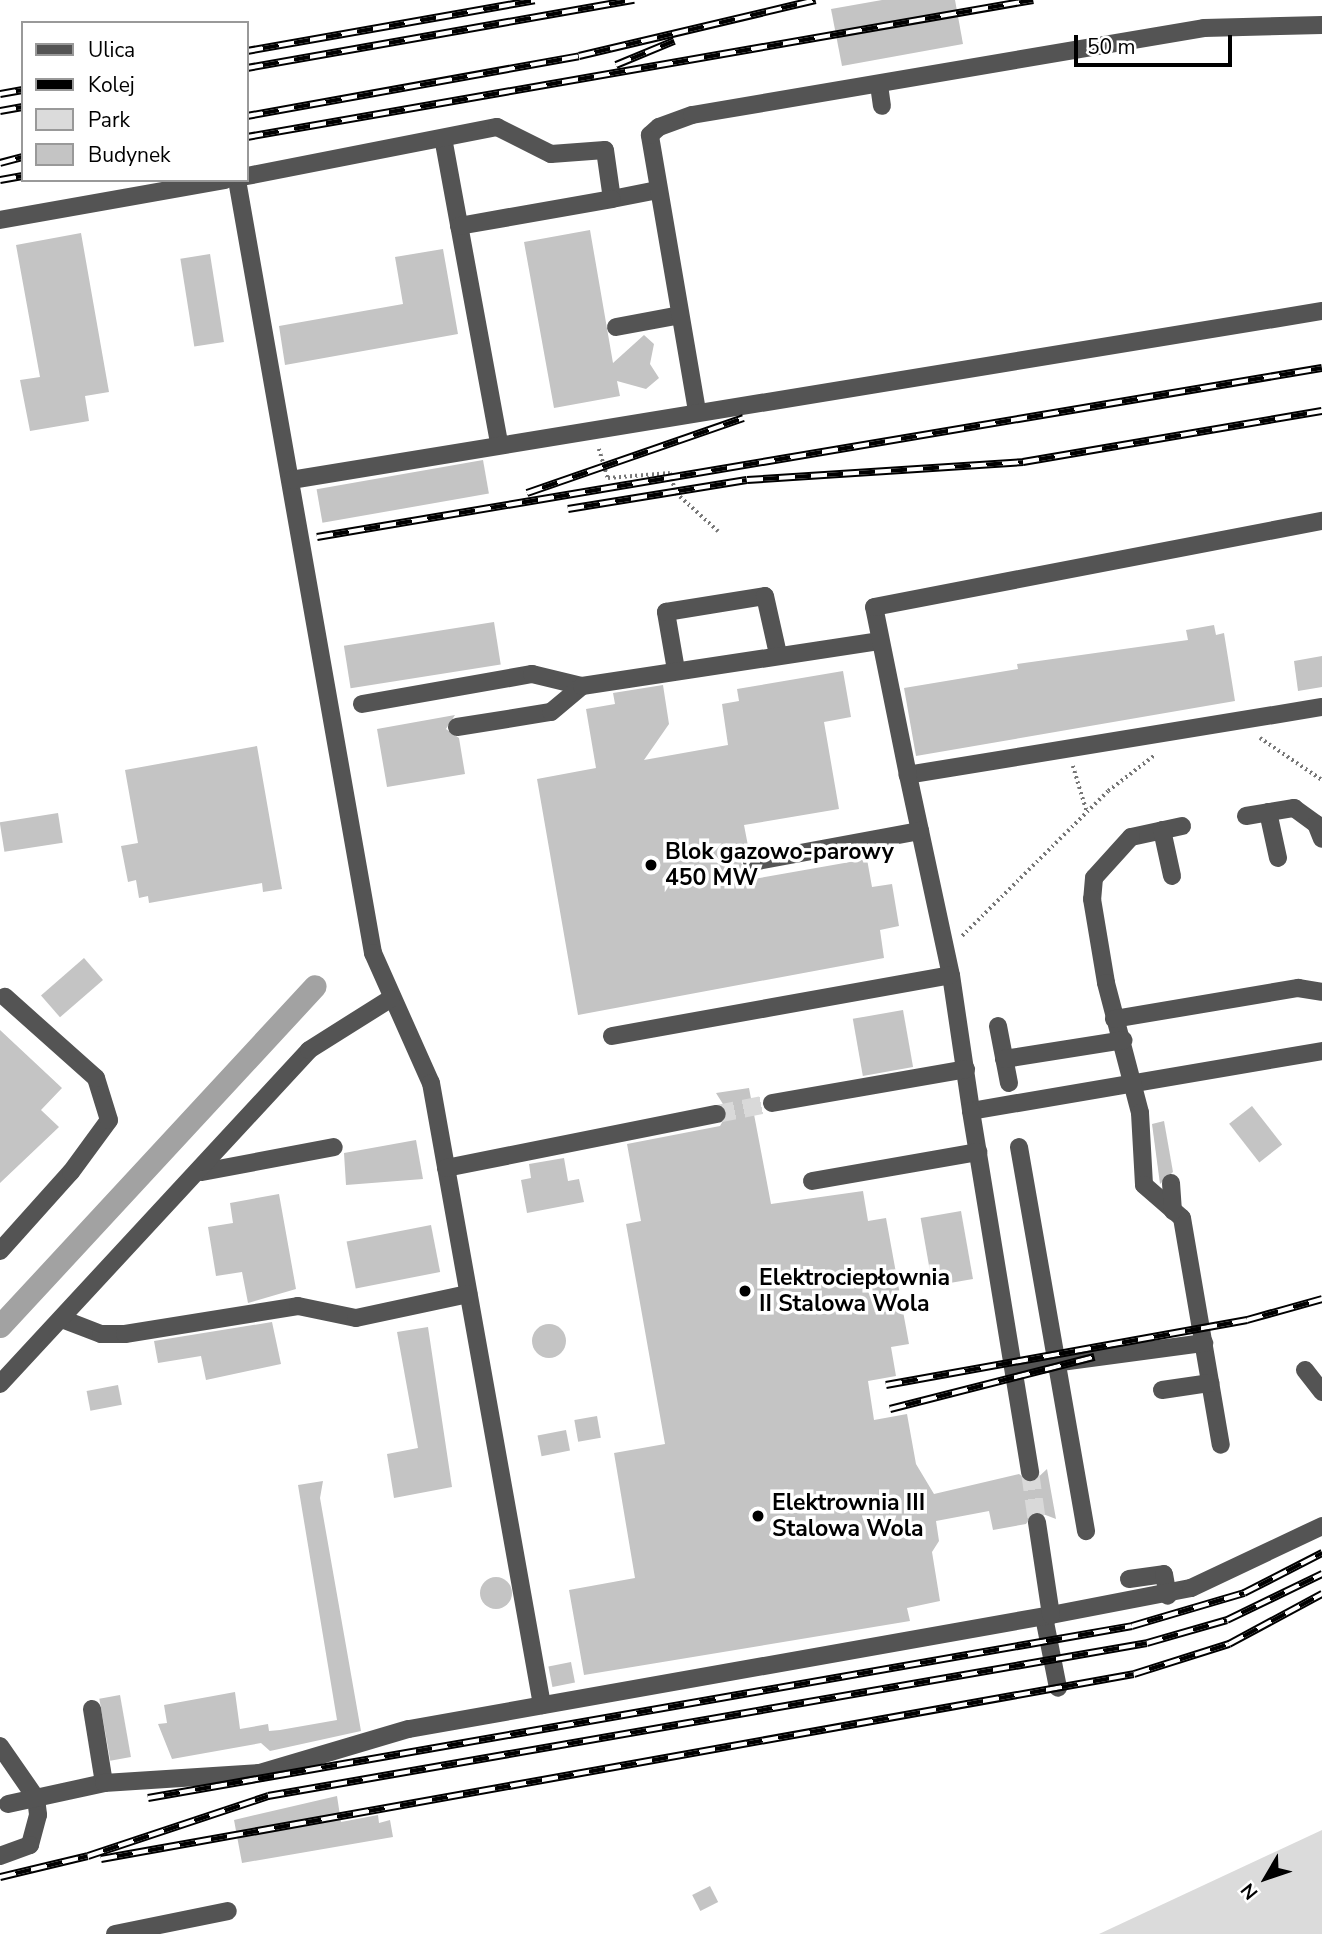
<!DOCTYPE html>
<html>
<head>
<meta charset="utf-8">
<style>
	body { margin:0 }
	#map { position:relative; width:1322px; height:1934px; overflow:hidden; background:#fff; font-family:"Nunito Sans",sans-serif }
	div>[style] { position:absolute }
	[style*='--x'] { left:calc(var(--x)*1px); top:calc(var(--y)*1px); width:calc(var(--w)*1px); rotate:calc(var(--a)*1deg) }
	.green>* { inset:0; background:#dbdbdb }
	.canal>* { height:23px; margin:-11.5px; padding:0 11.5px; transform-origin:11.5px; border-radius:11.5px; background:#a2a2a2 }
	.building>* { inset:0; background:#c4c4c4; transform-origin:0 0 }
	.round { border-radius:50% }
	.minor-tunnel>* { height:18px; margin-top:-9px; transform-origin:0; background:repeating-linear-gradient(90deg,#d9d9d9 0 18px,transparent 0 27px) }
	.path>* { height:3.5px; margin-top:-1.75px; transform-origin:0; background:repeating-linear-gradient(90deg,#767676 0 2px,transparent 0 5.5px) }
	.minor>* { height:18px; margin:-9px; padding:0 9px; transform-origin:9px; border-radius:9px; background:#545454 }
	.rail>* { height:8px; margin-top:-4px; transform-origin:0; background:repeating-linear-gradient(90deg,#fff 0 16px,#000 0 32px); box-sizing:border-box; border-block:2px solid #000 }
	.dots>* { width:19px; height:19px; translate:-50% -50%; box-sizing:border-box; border:4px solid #fff; border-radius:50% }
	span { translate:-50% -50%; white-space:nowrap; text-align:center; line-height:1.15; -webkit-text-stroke:7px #fff; paint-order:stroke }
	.poi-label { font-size:23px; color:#000; font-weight:700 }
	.left { translate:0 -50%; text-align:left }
	.legend { position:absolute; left:21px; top:21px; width:228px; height:161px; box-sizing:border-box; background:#fff; border:2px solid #999; margin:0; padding:9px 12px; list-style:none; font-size:21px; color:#000 }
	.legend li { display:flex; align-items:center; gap:14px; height:35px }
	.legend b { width:35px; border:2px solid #999 }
	.north { position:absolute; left:1231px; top:1843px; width:70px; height:70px; -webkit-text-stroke:5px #fff; paint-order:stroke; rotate:231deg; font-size:19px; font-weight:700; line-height:28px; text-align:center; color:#000 }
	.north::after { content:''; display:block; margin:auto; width:24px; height:32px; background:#000; clip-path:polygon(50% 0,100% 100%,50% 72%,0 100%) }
	.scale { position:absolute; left:1074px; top:35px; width:158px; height:32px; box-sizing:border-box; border:4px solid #000; border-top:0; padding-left:9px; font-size:21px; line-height:24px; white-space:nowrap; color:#000; -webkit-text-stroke:5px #fff; paint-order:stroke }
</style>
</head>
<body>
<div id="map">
	<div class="green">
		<i style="clip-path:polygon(1322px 1830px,1322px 1934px,1099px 1934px)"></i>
	</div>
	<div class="canal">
		<i style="--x:0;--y:1326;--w:463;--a:-47.2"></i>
	</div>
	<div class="building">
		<i style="clip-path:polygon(882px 0,955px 0,963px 44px,842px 66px,831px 9px)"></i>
		<i style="clip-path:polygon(590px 230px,613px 363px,644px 335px,654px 344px,650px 364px,659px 378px,646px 389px,617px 381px,620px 396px,554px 408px,524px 242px)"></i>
		<i style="clip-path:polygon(81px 233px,109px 392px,85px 396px,89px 421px,30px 431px,20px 380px,40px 377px,16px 245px)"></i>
		<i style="clip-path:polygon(443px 249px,458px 334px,285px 365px,279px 326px,403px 304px,395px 257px)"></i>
		<i style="left:210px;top:254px;width:89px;height:30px;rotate:81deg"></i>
		<i style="left:483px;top:460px;width:34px;height:169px;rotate:80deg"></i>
		<i style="left:494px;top:622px;width:43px;height:152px;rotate:81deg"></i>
		<i style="clip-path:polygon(1214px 625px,1216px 635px,1224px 633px,1235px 701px,916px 756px,904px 688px,1018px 669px,1017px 664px,1188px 640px,1186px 630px)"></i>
		<i style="clip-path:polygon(1322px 656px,1322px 687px,1298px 691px,1294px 661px)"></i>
		<i style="clip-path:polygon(843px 671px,851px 717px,824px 722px,839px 809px,744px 825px,749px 851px,741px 863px,754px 879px,867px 859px,872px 887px,892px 884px,899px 926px,880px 930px,884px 958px,578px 1015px,537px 779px,596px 768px,586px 709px,615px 704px,613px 693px,663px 685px,669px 724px,644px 760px,728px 745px,722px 704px,739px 701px,737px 689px)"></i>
		<i style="clip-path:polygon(455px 715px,446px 729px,459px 738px,465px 774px,387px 787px,377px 729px)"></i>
		<i style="clip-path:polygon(257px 746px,282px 889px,263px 892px,262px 883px,149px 903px,148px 896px,139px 898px,136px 880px,128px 882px,121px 846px,138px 843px,125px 770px)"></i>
		<i style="left:58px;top:813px;width:30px;height:59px;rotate:81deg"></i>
		<i style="left:84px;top:958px;width:29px;height:57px;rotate:49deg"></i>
		<i style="left:903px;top:1010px;width:58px;height:51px;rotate:80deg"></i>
		<i style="clip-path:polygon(0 1030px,62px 1088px,41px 1110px,59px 1127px,0 1183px)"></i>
		<i style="clip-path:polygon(749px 1088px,771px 1204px,863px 1191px,868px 1221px,886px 1218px,909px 1344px,891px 1347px,896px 1376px,868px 1381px,874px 1420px,907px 1414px,916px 1464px,934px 1494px,1019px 1474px,1032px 1483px,1047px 1469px,1056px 1519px,1035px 1511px,1026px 1524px,993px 1530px,989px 1511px,936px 1521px,939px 1541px,932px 1552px,940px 1601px,907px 1608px,910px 1621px,584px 1675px,569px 1590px,635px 1578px,614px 1453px,665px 1444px,626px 1224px,641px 1221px,627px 1144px,720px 1126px,728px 1112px,716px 1093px)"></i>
		<i style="left:1252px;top:1106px;width:49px;height:29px;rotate:52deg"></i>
		<i style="clip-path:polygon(1164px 1121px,1173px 1172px,1160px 1184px,1152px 1124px)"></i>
		<i style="clip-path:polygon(416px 1140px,423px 1179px,346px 1185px,344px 1153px)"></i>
		<i style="clip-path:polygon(564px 1158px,568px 1181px,579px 1179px,584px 1202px,527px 1213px,521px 1180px,531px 1178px,529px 1164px)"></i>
		<i style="clip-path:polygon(279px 1194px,296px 1289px,248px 1303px,242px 1272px,216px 1276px,208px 1227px,233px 1223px,230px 1203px)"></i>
		<i style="left:961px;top:1211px;width:69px;height:41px;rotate:80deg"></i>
		<i style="left:431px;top:1225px;width:48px;height:86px;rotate:79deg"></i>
		<i style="clip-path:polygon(272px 1322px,281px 1364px,206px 1380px,201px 1356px,158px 1363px,154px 1341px)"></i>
		<i class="round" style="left:532px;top:1324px;width:34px;height:34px"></i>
		<i style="clip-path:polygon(428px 1327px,452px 1487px,394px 1498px,387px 1454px,418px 1448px,397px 1332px)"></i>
		<i style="left:118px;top:1385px;width:20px;height:32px;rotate:79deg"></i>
		<i style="left:597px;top:1416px;width:22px;height:23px;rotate:80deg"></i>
		<i style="left:566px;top:1430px;width:21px;height:29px;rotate:79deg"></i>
		<i style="clip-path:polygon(323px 1481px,320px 1498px,361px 1731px,270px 1751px,261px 1743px,172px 1759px,158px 1724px,167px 1723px,164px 1705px,235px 1692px,240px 1729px,268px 1724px,269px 1731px,280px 1730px,337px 1720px,298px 1485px)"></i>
		<i class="round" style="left:480px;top:1577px;width:32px;height:32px"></i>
		<i style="left:571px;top:1662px;width:21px;height:23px;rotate:79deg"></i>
		<i style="left:120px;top:1695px;width:63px;height:21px;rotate:80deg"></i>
		<i style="clip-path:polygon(337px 1796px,341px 1822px,378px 1815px,379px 1823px,390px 1820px,393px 1837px,242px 1863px,234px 1820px)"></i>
		<i style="left:710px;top:1886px;width:18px;height:20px;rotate:63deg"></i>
	</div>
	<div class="minor-tunnel">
		<i style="--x:717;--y:1114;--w:56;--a:-11.3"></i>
		<i style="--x:1030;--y:1472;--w:50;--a:82"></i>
	</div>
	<div class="path">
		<i style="--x:599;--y:449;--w:30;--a:73"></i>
		<i style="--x:608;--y:478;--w:62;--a:-4.6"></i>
		<i style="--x:670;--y:473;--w:21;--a:73"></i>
		<i style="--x:676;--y:493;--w:57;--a:42.1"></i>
		<i style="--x:1260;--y:738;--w:75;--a:34.1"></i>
		<i style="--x:1073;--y:766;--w:48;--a:73.1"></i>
		<i style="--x:962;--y:936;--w:206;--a:-44.8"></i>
		<i style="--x:1108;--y:791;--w:59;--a:-37.5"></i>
	</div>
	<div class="minor">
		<i style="--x:879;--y:85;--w:21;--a:82"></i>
		<i style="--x:444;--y:143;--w:305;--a:79.6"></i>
		<i style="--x:247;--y:176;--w:255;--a:-11.1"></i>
		<i style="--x:497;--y:127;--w:60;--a:26.6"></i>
		<i style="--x:551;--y:154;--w:54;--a:-4.2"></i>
		<i style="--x:605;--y:150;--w:49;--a:81.9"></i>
		<i style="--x:612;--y:199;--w:47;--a:-11.1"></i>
		<i style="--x:237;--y:180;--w:785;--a:80.02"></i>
		<i style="--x:373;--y:953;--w:142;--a:66"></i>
		<i style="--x:431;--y:1083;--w:632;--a:79.88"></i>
		<i style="--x:0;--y:220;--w:229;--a:-10.1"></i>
		<i style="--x:459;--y:226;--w:155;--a:-10"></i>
		<i style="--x:616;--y:327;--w:65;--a:-10.6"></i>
		<i style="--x:697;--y:411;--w:280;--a:-99.7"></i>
		<i style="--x:650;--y:135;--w:12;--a:-42"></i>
		<i style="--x:659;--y:127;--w:35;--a:-20"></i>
		<i style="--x:692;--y:115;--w:519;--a:-9.64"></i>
		<i style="--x:1204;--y:28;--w:118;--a:-1.5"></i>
		<i style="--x:291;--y:480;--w:1045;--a:-9.31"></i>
		<i style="--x:676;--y:670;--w:59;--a:-99.8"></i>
		<i style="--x:666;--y:612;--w:100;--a:-9.2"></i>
		<i style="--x:765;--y:596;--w:59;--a:77.4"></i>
		<i style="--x:362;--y:704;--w:173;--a:-10"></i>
		<i style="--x:532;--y:674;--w:51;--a:13.5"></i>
		<i style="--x:1322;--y:707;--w:420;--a:170.7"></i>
		<i style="--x:908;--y:775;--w:205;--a:77.9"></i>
		<i style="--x:951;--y:975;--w:137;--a:81.6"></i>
		<i style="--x:971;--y:1111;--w:356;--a:-9.7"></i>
		<i style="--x:457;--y:727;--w:95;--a:-9.1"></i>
		<i style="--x:551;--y:712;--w:40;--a:-40"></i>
		<i style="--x:582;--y:686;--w:300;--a:-8.6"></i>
		<i style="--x:908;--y:775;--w:171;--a:-101.4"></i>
		<i style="--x:874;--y:607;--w:456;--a:-10.9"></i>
		<i style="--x:1268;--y:812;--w:47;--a:77.7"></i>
		<i style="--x:1246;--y:816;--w:49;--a:-9.5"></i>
		<i style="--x:1294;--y:808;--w:27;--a:36"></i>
		<i style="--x:1316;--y:824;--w:16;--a:68"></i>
		<i style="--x:1182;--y:826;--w:52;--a:167.8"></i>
		<i style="--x:1131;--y:837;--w:55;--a:132.1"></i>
		<i style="--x:1094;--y:878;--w:21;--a:95"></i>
		<i style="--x:1092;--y:899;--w:85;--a:80.5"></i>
		<i style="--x:1106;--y:983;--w:134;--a:75.3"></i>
		<i style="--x:1140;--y:1113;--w:72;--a:86.8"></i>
		<i style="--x:1144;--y:1185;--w:50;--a:41"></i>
		<i style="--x:1182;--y:1218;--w:230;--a:80.3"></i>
		<i style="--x:1162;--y:830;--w:47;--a:77.7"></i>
		<i style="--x:752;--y:862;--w:171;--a:-10.5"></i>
		<i style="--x:1114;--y:1019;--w:187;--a:-9.6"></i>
		<i style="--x:1298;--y:988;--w:24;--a:9"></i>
		<i style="--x:998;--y:1026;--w:58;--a:79.1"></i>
		<i style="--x:612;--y:1036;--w:344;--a:-10.2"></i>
		<i style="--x:1004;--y:1059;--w:121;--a:-9"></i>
		<i style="--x:772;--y:1103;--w:197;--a:-9.9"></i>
		<i style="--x:971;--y:1111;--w:366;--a:80.7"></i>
		<i style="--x:1019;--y:1147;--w:390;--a:80.1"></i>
		<i style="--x:446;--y:1168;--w:276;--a:-11.3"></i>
		<i style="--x:202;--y:1172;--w:134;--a:-10.7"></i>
		<i style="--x:812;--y:1181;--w:169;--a:-9.9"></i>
		<i style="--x:1171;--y:1183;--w:28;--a:86"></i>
		<i style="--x:0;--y:1251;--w:106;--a:-48.1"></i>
		<i style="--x:71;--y:1172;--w:64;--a:-53.8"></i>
		<i style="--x:109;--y:1120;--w:44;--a:-107.2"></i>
		<i style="--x:96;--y:1078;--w:122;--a:-138.3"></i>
		<i style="--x:62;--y:1319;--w:42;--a:21"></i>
		<i style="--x:101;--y:1334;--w:24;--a:0"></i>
		<i style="--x:125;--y:1334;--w:175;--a:-9.2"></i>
		<i style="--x:298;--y:1306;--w:59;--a:11.7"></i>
		<i style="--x:356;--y:1318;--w:115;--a:-12.1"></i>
		<i style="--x:1016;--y:1368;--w:190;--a:-7.6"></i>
		<i style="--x:1305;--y:1370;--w:28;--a:52"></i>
		<i style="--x:0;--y:1384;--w:455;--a:-47.2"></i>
		<i style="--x:309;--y:1050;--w:96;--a:-32.2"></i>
		<i style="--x:1162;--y:1390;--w:49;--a:-8.3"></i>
		<i style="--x:1129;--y:1579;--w:35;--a:-8"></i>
		<i style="--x:1164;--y:1574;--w:22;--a:80"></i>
		<i style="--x:1051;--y:1615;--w:143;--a:-10.9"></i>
		<i style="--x:1191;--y:1588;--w:145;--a:-25.3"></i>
		<i style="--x:1044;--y:1617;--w:72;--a:78.8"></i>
		<i style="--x:92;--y:1709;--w:75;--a:80.8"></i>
		<i style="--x:0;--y:1746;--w:63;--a:55.3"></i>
		<i style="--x:36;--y:1798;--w:17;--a:83"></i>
		<i style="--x:38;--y:1815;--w:31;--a:105"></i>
		<i style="--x:30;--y:1845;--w:32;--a:160"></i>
		<i style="--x:8;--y:1804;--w:98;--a:-12.3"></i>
		<i style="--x:104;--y:1783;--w:156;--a:-3.7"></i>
		<i style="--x:260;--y:1773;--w:155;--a:-16.5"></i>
		<i style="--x:409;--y:1729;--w:652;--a:-10.07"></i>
		<i style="--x:1051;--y:1615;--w:94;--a:-98.6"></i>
		<i style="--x:115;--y:1934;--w:115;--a:-11.5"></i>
	</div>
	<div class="rail">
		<i style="--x:247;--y:51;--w:292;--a:-10"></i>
		<i style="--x:616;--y:65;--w:63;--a:-22.5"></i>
		<i style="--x:247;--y:68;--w:393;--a:-10"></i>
		<i style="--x:0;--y:94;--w:23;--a:-10"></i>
		<i style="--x:0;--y:111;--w:23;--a:-10"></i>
		<i style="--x:247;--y:116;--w:337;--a:-10.2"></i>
		<i style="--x:579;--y:56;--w:243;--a:-13.3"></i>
		<i style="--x:247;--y:137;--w:798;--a:-9.89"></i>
		<i style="--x:0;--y:163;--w:24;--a:-15"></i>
		<i style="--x:0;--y:180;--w:23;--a:-10"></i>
		<i style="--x:527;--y:493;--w:229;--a:-19.1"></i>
		<i style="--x:568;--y:509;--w:181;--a:-9.2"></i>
		<i style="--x:747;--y:480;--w:277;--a:-3.7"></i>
		<i style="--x:1023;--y:462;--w:303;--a:-9.7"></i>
		<i style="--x:317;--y:537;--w:1019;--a:-9.55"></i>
		<i style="--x:886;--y:1385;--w:367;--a:-10.2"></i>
		<i style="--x:1247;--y:1320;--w:78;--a:-15.6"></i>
		<i style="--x:890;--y:1409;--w:211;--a:-14.3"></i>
		<i style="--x:148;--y:1798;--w:999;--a:-9.91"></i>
		<i style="--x:1132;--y:1626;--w:117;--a:-16.4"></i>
		<i style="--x:1244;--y:1593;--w:88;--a:-27.1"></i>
		<i style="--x:101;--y:1859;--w:1049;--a:-10.15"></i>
		<i style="--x:1134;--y:1674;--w:100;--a:-17.5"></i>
		<i style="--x:1229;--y:1644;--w:106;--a:-28.3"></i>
		<i style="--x:0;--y:1877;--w:90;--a:-13.4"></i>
		<i style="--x:88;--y:1856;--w:190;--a:-18.4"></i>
		<i style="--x:268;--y:1796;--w:892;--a:-9.87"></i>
		<i style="--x:1147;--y:1643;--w:83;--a:-16"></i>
		<i style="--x:1227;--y:1620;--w:106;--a:-25.8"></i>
	</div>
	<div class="dots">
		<i style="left:651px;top:865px;background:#000"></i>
		<i style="left:745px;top:1291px;background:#000"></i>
		<i style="left:758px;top:1516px;background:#000"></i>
	</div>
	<div class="poi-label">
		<span class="left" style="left:665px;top:865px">Blok gazowo-parowy<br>450 MW</span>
		<span class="left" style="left:759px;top:1291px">Elektrociepłownia<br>II Stalowa Wola</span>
		<span class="left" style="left:772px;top:1516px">Elektrownia III<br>Stalowa Wola</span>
	</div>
	<ul class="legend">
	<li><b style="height:9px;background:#545454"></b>Ulica</li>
	<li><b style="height:9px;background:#000"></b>Kolej</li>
	<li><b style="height:19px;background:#dbdbdb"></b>Park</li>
	<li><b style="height:19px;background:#c4c4c4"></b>Budynek</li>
	</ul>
	<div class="north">N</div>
	<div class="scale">50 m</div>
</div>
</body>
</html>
